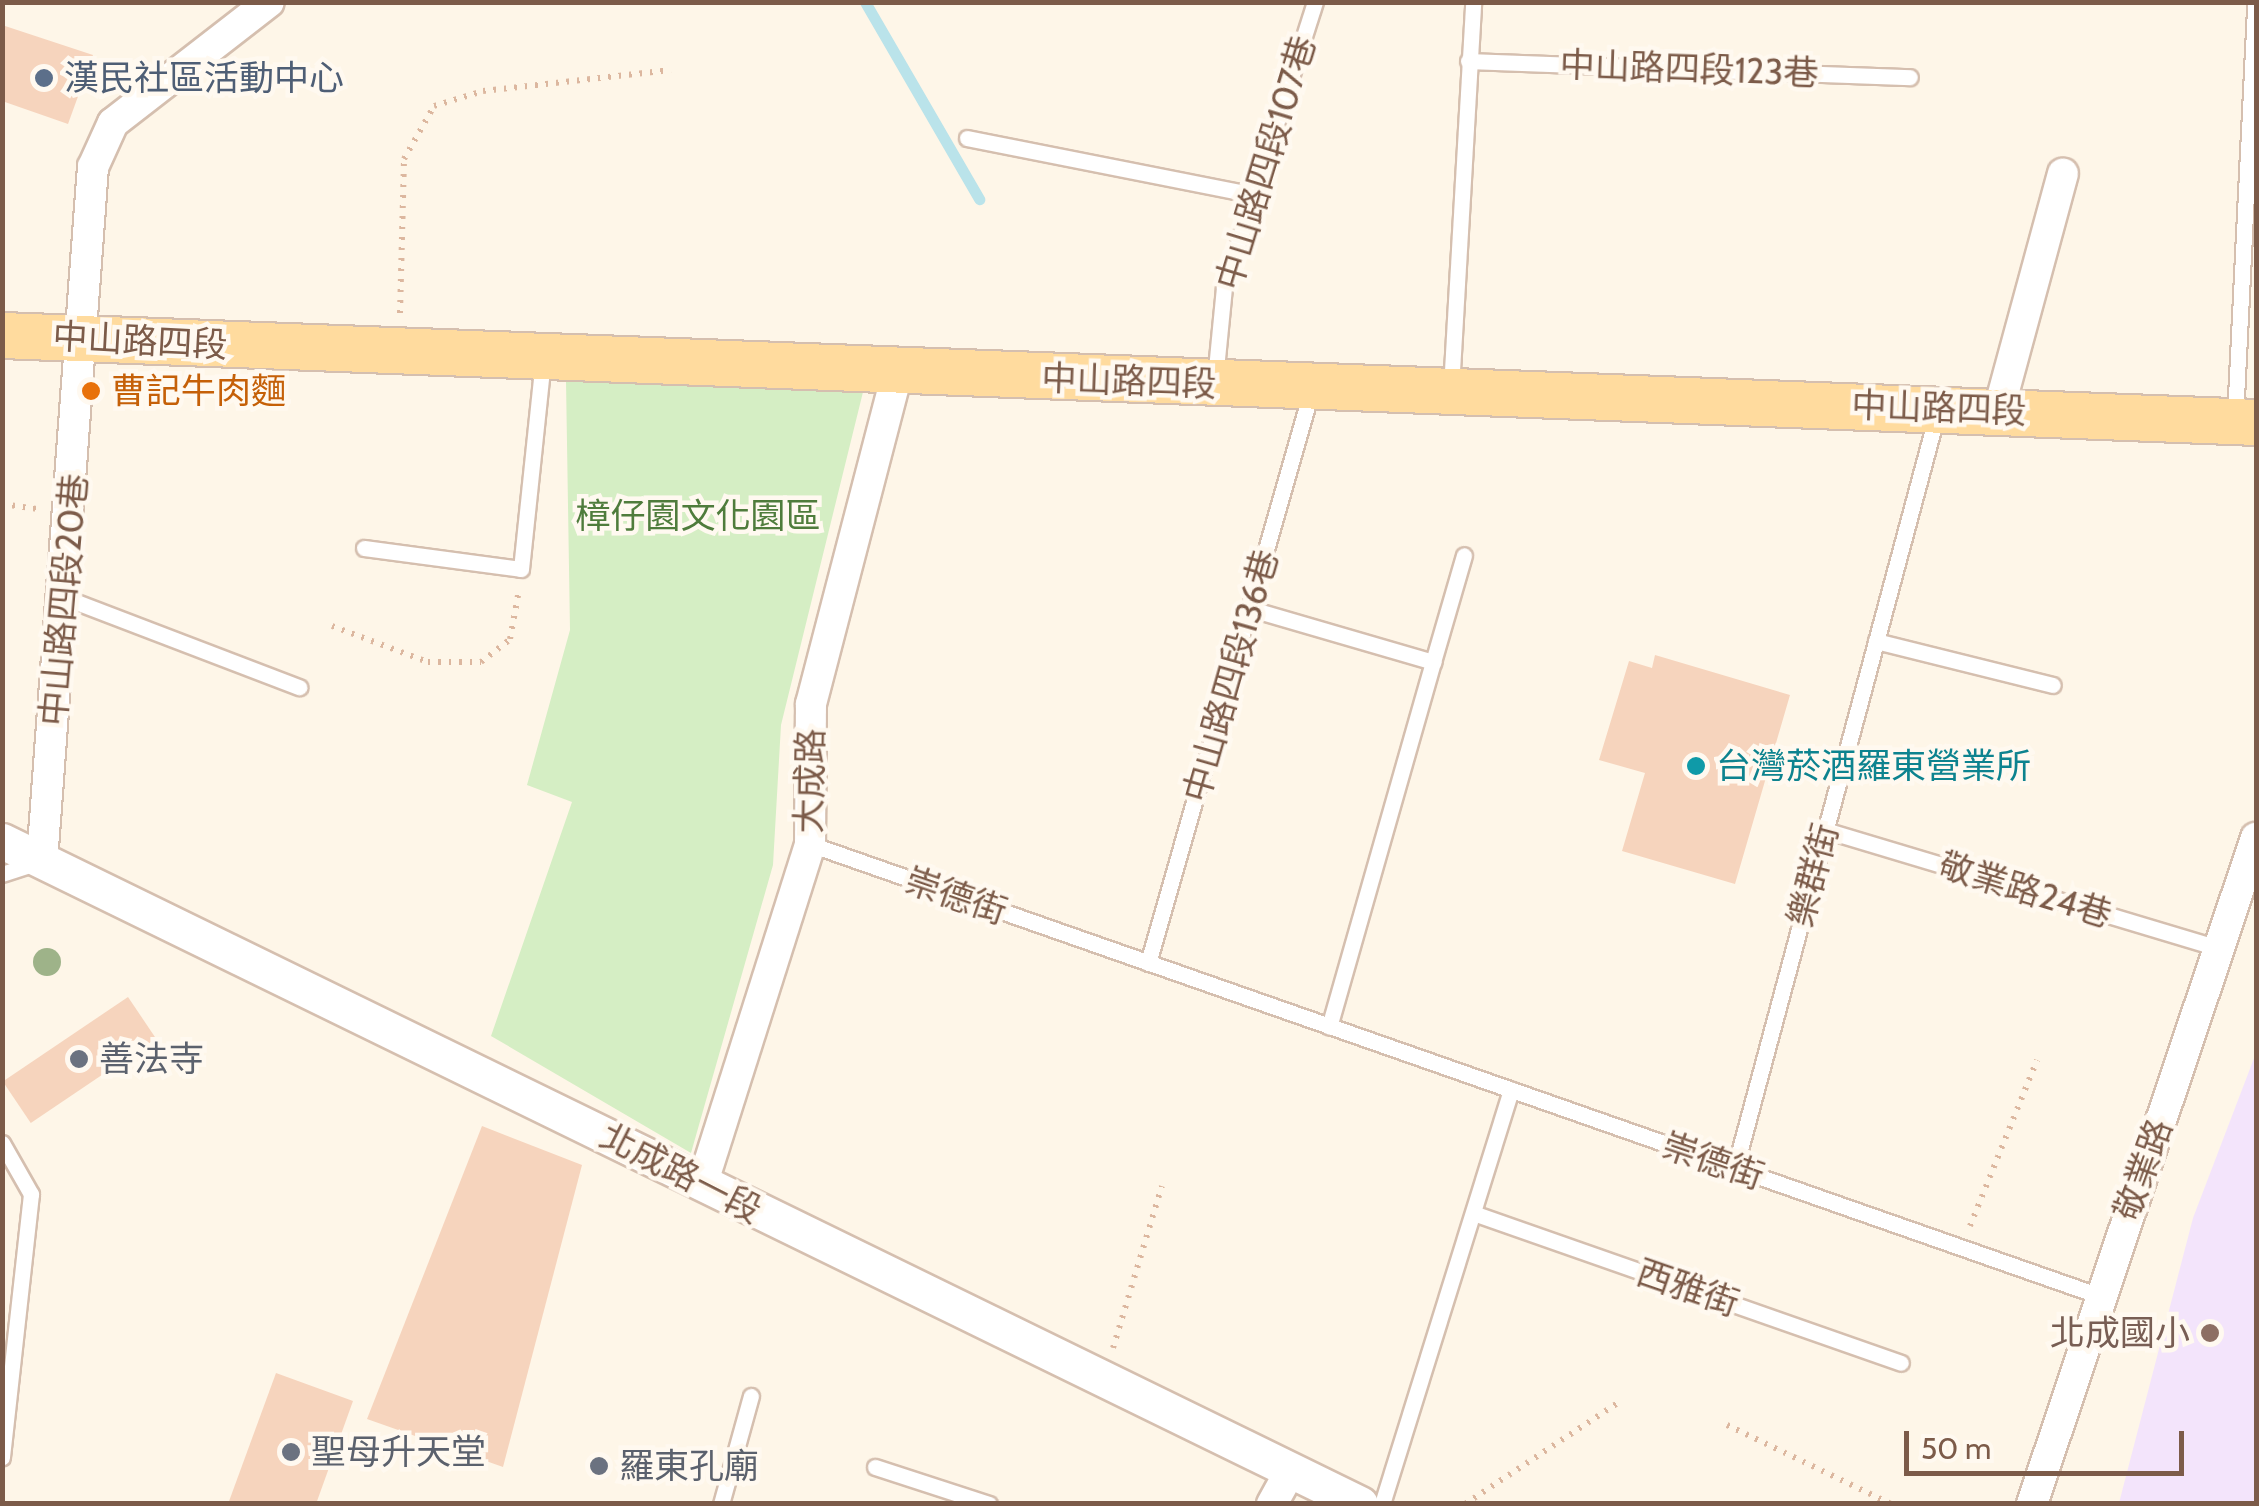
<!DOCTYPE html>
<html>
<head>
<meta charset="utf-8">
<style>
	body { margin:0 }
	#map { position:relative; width:2259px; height:1506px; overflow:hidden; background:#fef6e8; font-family:Cabin,"Noto Sans TC",sans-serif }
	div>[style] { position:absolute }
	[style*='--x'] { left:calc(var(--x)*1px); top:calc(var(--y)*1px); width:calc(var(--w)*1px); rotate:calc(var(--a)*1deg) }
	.education>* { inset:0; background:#f3e4fb }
	.green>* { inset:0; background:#d5eec4 }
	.stream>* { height:11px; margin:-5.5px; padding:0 5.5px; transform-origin:5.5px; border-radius:5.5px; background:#bae3ea }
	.building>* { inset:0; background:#f6d4bd; transform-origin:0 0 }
	.path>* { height:6px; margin-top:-3px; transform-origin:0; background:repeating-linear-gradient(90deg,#dcb79f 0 2.5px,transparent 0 10.5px) }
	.roads { filter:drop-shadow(2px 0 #d5bfaf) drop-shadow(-2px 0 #d5bfaf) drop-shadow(0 2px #d5bfaf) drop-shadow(0 -2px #d5bfaf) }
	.service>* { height:15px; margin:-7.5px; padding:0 7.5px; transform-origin:7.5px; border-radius:7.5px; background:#fff }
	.minor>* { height:30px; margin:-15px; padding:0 15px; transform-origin:15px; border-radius:15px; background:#fff }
	.tertiary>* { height:35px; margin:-17.5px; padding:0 17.5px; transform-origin:17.5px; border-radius:17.5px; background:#fff }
	.primary>* { height:45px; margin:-22.5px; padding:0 22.5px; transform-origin:22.5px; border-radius:22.5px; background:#ffdb9e }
	.trees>* { width:28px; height:28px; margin:-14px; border-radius:50%; background:#9eb389 }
	.dots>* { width:28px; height:28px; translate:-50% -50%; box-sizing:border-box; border:5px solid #fff9f0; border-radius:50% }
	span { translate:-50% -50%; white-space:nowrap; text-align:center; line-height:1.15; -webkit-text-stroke:9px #fff9f0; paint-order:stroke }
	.street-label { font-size:35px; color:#7c5b49 }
	.service-label { font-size:35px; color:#4e5e75 }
	.left { translate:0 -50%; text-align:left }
	.food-label { font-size:35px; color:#c56008 }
	.park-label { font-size:35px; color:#4f7c3c }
	.culture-label { font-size:35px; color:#0d838f }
	.worship-label { font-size:35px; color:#5b616d }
	.education-label { font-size:35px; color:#785e54 }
	.right { translate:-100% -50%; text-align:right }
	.frame { position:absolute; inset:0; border:5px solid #7c5b49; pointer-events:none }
	.scale { position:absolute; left:1904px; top:1431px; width:280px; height:45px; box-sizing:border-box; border:5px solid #7c5b49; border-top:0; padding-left:12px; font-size:30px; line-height:35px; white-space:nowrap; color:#7c5b49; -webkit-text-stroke:8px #fff9f0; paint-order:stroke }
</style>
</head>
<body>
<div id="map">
	<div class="education">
		<i style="clip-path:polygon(2256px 1053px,2256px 1503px,2119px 1503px,2193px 1218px)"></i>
	</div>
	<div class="green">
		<i style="clip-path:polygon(566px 381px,863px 392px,781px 725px,773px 865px,691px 1153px,491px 1036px,572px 802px,527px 785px,570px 630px)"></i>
	</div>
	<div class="stream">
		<i style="--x:865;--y:2;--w:228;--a:59.9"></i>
	</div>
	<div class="building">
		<i style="clip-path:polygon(2px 25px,93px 55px,68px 124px,2px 101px)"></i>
		<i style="clip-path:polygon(1655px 655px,1790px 695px,1735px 884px,1622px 851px,1645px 773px,1599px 760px,1629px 661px,1652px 668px)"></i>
		<i style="left:128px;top:997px;width:50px;height:151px;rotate:56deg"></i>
		<i style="clip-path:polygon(482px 1126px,582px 1165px,503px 1467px,367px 1419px)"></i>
		<i style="clip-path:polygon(276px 1373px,353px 1401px,316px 1504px,228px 1504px)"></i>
	</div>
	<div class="path">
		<i style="--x:400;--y:313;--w:154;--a:-88.5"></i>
		<i style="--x:404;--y:159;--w:61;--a:-60.5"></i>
		<i style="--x:434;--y:106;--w:51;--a:-17"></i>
		<i style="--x:483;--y:91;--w:189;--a:-6.4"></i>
		<i style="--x:2;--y:504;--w:35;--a:8"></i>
		<i style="--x:332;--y:626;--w:103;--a:20.6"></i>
		<i style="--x:428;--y:662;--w:53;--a:0"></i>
		<i style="--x:481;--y:662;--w:37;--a:-38"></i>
		<i style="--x:510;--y:639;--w:50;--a:-79.6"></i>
		<i style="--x:1970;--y:1226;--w:179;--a:-68"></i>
		<i style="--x:1113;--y:1348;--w:169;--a:-73.2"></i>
		<i style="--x:1727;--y:1425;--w:182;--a:25.7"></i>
		<i style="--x:1465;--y:1504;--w:188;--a:-33.5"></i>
	</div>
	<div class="roads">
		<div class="service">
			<i style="--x:1468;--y:61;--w:442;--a:2.1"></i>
			<i style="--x:967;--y:138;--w:293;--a:11.2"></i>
			<i style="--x:1215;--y:379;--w:92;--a:-84.4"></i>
			<i style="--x:1224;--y:287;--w:299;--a:-72.3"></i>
			<i style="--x:1451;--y:388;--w:387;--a:-86.7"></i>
			<i style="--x:2235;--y:418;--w:416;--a:-87.2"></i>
			<i style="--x:364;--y:548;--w:158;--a:7.6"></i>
			<i style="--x:521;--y:569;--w:209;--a:-84"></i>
			<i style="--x:63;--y:597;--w:253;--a:20.9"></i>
			<i style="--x:1251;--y:609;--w:190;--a:16.2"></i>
			<i style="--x:1433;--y:662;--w:379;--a:105.9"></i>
			<i style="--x:1876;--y:641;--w:182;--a:14"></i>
			<i style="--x:1433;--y:662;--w:111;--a:-73.8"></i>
			<i style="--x:1825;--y:830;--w:417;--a:16.7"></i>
			<i style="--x:810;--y:844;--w:1364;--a:19.31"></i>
			<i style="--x:2;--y:874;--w:38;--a:-18"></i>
			<i style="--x:1148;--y:963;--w:594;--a:-74.07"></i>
			<i style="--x:2;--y:1143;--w:59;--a:60.4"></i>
			<i style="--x:31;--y:1194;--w:265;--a:96.3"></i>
			<i style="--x:1735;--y:1168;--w:781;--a:-75"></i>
			<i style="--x:1476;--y:1214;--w:450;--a:19.3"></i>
			<i style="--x:875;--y:1467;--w:120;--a:18"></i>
			<i style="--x:721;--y:1504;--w:112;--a:-74.5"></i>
			<i style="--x:1382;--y:1504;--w:434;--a:-72.7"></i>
		</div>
		<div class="minor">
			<i style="--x:1999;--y:409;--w:244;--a:-74.8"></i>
			<i style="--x:42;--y:861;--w:696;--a:-85.8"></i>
			<i style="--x:93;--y:167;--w:48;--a:-65.6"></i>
			<i style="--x:113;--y:123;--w:197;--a:-37.8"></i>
			<i style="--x:702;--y:1185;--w:358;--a:-72.4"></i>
			<i style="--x:810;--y:844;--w:140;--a:-89.6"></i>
			<i style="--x:811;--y:704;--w:342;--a:-75.4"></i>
			<i style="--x:1272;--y:1504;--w:35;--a:-61"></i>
			<i style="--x:2032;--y:1504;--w:703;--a:-71.41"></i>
		</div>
		<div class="tertiary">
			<i style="--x:2;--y:841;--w:1511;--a:26.02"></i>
		</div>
		<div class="primary">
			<i style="--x:2;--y:335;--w:2256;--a:2.21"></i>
		</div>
	</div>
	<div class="trees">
		<i style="left:47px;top:962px"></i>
	</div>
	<div class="dots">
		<i style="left:44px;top:78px;background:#5c6f8a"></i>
		<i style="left:91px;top:391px;background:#e8710a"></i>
		<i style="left:1696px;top:766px;background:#0f9aa8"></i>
		<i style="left:79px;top:1059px;background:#6b7280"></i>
		<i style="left:2210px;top:1333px;background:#8d6e63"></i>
		<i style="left:291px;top:1452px;background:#6b7280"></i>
		<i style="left:599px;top:1466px;background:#6b7280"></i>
	</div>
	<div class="street-label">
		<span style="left:1689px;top:69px;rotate:2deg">中山路四段123巷</span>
		<span style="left:1266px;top:163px;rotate:-73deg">中山路四段107巷</span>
		<span style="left:140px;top:341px;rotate:3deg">中山路四段</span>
		<span style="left:1129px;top:381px;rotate:2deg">中山路四段</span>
		<span style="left:1939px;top:408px;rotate:2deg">中山路四段</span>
		<span style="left:64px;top:600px;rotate:-85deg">中山路四段20巷</span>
		<span style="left:1231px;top:676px;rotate:-74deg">中山路四段136巷</span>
		<span style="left:810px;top:781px;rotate:-89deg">大成路</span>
		<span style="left:1813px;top:875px;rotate:-75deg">樂群街</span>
		<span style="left:2025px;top:890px;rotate:17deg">敬業路24巷</span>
		<span style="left:956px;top:896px;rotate:19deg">崇德街</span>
		<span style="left:1713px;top:1161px;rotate:19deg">崇德街</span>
		<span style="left:2143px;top:1170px;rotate:-70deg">敬業路</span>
		<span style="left:681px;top:1173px;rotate:27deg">北成路一段</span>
		<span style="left:1688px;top:1288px;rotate:19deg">西雅街</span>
	</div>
	<div class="service-label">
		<span class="left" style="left:64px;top:78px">漢民社區活動中心</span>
	</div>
	<div class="food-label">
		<span class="left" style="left:111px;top:391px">曹記牛肉麵</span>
	</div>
	<div class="park-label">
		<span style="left:698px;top:516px">樟仔園文化園區</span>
	</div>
	<div class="culture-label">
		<span class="left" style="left:1716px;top:766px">台灣菸酒羅東營業所</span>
	</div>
	<div class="worship-label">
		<span class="left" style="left:99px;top:1059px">善法寺</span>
		<span class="left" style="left:311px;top:1452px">聖母升天堂</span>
		<span class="left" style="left:619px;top:1466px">羅東孔廟</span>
	</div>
	<div class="education-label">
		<span class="right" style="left:2190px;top:1333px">北成國小</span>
	</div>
	<div class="frame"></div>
	<div class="scale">50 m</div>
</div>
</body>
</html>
